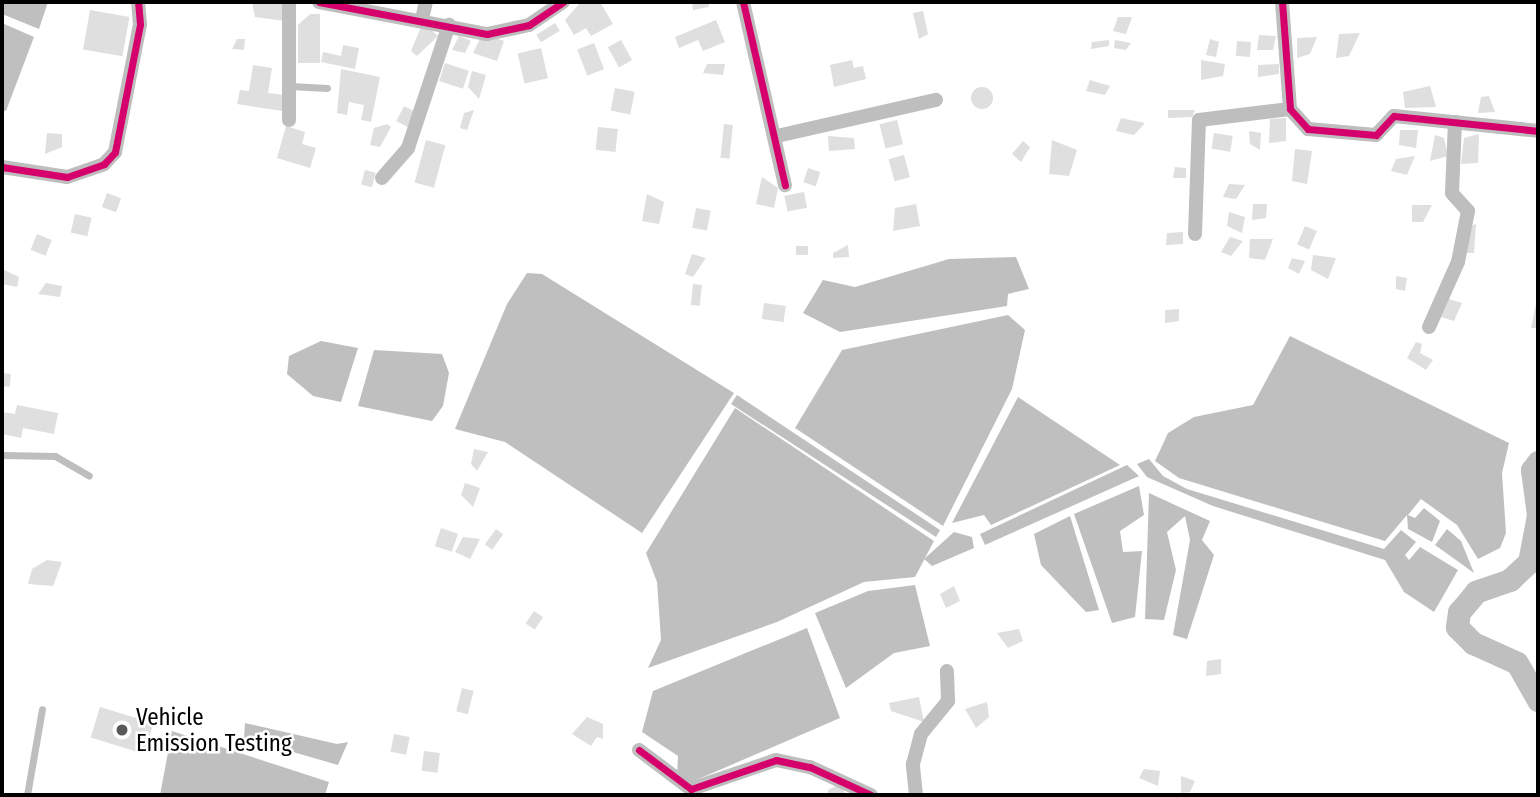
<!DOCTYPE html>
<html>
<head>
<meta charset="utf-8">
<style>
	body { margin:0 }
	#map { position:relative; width:1540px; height:797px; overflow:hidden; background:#fff; font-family:"Fira Sans Condensed",sans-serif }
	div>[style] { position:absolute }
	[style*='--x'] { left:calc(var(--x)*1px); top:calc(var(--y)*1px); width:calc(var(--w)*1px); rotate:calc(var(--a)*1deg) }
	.water>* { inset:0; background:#bfbfbf }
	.river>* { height:23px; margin:-11.5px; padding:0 11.5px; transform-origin:11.5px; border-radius:11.5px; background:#bfbfbf }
	.building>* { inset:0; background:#dfdfdf; transform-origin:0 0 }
	.round { border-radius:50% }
	.lane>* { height:7px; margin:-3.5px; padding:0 3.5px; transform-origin:3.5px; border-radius:3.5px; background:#bebebe }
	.street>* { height:14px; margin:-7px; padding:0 7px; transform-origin:7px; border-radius:7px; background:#bebebe }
	.cycleway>* { height:7px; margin:-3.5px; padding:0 3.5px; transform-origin:3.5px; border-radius:3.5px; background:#d6006c }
	.dots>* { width:19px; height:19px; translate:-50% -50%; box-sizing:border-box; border:4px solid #fff; border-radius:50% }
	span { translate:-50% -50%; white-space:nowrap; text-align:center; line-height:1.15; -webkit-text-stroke:5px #fff; paint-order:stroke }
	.poi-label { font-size:23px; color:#000 }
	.left { translate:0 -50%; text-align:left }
	.frame { position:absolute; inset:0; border:4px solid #000; pointer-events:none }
</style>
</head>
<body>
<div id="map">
	<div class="water">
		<i style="clip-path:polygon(2px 2px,48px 2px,39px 29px,2px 14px)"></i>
		<i style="clip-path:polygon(2px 23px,34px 37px,6px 111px,2px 110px)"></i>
		<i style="clip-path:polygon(1016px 257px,1029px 289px,1008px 294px,1007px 306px,840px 332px,803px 313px,823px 280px,855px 287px,949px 259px)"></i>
		<i style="clip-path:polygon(527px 273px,542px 274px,734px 393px,642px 533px,505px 442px,455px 429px,507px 304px)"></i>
		<i style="clip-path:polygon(1008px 315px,1025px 330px,1012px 389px,943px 526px,795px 428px,842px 350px)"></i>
		<i style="clip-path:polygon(1290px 336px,1509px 443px,1502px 473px,1506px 533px,1500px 548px,1478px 559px,1457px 525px,1421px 499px,1408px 515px,1415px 518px,1424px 508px,1440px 521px,1432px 542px,1408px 529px,1407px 515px,1385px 541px,1179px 478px,1155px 461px,1168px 433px,1194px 417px,1253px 405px)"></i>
		<i style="clip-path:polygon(321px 341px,358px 348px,341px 402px,313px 396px,287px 374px,289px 356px)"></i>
		<i style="clip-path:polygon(374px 350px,442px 354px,449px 373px,443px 406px,432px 421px,358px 406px)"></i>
		<i style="clip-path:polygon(737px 395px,940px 530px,936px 537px,731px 404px)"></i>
		<i style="clip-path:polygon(1018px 397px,1120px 465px,991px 525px,984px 515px,952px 523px)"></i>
		<i style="clip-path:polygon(735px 408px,934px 541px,915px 577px,864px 582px,777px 622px,648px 668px,661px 640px,657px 582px,646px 553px)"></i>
		<i style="clip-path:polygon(1149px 459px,1163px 476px,1187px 489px,1384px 549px,1401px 530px,1416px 542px,1405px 555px,1409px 560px,1420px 547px,1458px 570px,1434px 612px,1404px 592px,1385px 560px,1213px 506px,1147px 477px,1137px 464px)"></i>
		<i style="clip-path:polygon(1127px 465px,1139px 476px,985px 545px,980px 534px)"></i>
		<i style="clip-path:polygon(1139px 486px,1144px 515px,1120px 531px,1123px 552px,1142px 551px,1135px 617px,1112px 623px,1074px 514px)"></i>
		<i style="clip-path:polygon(1149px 493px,1210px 521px,1202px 540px,1214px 555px,1187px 639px,1173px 635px,1190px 540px,1185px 516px,1167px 532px,1176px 570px,1164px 620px,1145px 619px)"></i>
		<i style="clip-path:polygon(1070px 516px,1099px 610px,1086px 612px,1041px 565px,1034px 534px)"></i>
		<i style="clip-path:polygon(1447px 529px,1461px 541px,1474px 573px,1435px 545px)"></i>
		<i style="clip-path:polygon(954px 532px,972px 537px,974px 548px,932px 566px,924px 559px)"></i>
		<i style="clip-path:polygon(915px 585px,930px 646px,894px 653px,846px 688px,815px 613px,868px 591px)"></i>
		<i style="clip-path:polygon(807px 628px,840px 718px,687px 784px,677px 776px,678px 756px,642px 732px,653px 691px)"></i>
		<i style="clip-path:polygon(245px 723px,337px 744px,348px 742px,338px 765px,244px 738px)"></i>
		<i style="clip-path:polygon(172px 731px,329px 782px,325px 795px,160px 795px)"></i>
	</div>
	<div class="river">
		<i style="--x:1538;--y:462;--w:10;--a:127"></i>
		<i style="--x:1532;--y:470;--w:45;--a:82.4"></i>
		<i style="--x:1538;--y:515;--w:48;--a:100.8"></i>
		<i style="--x:1529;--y:562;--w:26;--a:137"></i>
		<i style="--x:1510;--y:580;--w:36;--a:161"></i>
		<i style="--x:1476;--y:592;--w:26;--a:130"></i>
		<i style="--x:1459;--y:612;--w:15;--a:98"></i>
		<i style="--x:1457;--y:627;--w:23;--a:45"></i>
		<i style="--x:1473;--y:643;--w:48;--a:24.4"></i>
		<i style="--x:1517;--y:663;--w:43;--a:60.4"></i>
	</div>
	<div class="building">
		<i style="clip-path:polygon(252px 2px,287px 4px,285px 21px,255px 17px)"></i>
		<i style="clip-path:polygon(581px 2px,600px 2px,613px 24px,591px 36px,586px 28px,574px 35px,565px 20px)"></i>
		<i style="clip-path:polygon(692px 2px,708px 2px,709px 7px,693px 10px)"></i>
		<i style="left:90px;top:10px;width:40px;height:40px;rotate:10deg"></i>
		<i style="clip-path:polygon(923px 11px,928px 34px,919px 39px,913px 13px)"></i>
		<i style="clip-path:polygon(310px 14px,320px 14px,320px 63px,298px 63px,298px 25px)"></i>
		<i style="clip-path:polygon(1118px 17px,1132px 17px,1126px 34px,1113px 31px)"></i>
		<i style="clip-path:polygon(716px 20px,725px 42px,703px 51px,698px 40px,679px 48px,675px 37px)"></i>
		<i style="clip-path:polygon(423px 22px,438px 36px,417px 56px,411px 51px)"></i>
		<i style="left:555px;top:23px;width:9px;height:22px;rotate:58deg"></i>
		<i style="clip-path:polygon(483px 33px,504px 41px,497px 61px,473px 53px)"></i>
		<i style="clip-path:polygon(1360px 33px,1349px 56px,1336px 58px,1339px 34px)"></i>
		<i style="clip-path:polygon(1259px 35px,1276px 36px,1273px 50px,1257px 50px)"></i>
		<i style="clip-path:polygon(459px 36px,471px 41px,465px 53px,452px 50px)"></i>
		<i style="clip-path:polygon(1317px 37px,1310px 54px,1297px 58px,1297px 38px)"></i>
		<i style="clip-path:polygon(237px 39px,245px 39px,244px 50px,232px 49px)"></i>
		<i style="clip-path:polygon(1210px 39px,1219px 42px,1216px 57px,1206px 55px)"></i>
		<i style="left:621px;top:40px;width:23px;height:15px;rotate:61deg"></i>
		<i style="clip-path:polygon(1109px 40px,1109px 46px,1091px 49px,1092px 42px)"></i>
		<i style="clip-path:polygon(1115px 40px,1131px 43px,1126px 50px,1114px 48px)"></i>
		<i style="left:1237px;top:41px;width:14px;height:15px;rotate:4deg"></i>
		<i style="left:594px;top:43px;width:28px;height:18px;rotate:69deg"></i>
		<i style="clip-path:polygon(343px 45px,359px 48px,355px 69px,321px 62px,323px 52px,341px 56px)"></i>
		<i style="left:541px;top:48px;width:31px;height:24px;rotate:77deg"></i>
		<i style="clip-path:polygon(852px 60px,854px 68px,863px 66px,866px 79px,834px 87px,830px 65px)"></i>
		<i style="clip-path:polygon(1201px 60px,1225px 64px,1223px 76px,1201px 80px)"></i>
		<i style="left:445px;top:63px;width:25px;height:19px;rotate:18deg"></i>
		<i style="clip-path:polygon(707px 64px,725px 64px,723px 75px,703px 73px)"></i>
		<i style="clip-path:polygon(1279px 64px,1279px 74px,1258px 77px,1258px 65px)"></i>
		<i style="clip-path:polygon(253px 65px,272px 68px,268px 93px,285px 95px,282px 111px,237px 104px,240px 90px,249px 91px)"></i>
		<i style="clip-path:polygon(341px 69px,380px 77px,371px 122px,361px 120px,364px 105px,349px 102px,347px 115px,337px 113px)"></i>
		<i style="clip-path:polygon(472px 71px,486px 75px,479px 99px,468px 87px)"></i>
		<i style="clip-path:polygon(1090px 80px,1110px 86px,1105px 95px,1086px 91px)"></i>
		<i style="clip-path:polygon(1430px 86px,1436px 107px,1405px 108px,1403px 92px)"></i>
		<i class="round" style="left:971px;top:87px;width:22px;height:22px"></i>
		<i style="left:615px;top:88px;width:20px;height:23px;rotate:11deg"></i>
		<i style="clip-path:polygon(1489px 96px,1495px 112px,1478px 113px,1481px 97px)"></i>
		<i style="left:404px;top:106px;width:13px;height:17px;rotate:27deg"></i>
		<i style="clip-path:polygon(474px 110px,467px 130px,460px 128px,464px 113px)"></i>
		<i style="clip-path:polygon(1168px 110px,1195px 110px,1192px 117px,1168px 118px)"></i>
		<i style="clip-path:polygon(1121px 118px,1145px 123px,1134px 135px,1116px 131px)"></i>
		<i style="clip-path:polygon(1286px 118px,1286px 141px,1269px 143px,1270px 119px)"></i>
		<i style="left:897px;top:120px;width:25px;height:18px;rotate:76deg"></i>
		<i style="clip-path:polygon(387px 124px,391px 127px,380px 147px,370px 145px,374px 128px)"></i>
		<i style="left:724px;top:124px;width:9px;height:34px;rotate:6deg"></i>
		<i style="clip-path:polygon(286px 126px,305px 132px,302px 144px,316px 148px,310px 168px,277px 158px)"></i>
		<i style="left:598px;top:127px;width:20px;height:23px;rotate:6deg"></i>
		<i style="clip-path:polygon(1400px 130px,1418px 130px,1416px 148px,1399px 145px)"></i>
		<i style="clip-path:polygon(1249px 131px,1261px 133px,1260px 150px,1250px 144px)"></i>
		<i style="clip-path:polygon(47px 133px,62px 134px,62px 147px,45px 154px)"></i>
		<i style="left:1214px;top:133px;width:19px;height:16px;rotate:9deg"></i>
		<i style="clip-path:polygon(1479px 134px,1478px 163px,1461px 164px,1464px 138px)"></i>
		<i style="clip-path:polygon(1435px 135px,1444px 138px,1448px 156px,1430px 161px)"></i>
		<i style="clip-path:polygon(828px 136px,854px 138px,855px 149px,829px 151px)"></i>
		<i style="left:426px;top:140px;width:20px;height:44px;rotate:15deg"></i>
		<i style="clip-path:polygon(1052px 140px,1077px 150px,1069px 176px,1049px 174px)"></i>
		<i style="clip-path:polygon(1023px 141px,1030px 147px,1021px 162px,1012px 154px)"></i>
		<i style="clip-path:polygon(1295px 149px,1312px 151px,1307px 184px,1292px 181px)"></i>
		<i style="left:904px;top:155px;width:23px;height:16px;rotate:75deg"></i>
		<i style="clip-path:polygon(1415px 156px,1407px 175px,1391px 171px,1396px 159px)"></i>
		<i style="clip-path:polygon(1175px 167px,1186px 168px,1186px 178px,1173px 178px)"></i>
		<i style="left:808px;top:168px;width:13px;height:15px;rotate:18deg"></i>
		<i style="left:365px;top:170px;width:11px;height:15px;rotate:15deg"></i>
		<i style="clip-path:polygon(762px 177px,778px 188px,774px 208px,756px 204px)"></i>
		<i style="clip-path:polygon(1229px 184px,1245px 185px,1236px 199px,1223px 197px)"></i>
		<i style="left:804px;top:192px;width:16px;height:20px;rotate:79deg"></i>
		<i style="left:107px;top:193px;width:15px;height:15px;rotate:20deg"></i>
		<i style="clip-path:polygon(647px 194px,664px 202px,659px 224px,642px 221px)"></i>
		<i style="clip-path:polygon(916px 204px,920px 226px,893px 231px,895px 208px)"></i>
		<i style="clip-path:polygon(1253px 204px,1267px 204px,1266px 218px,1252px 220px)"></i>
		<i style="clip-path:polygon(1412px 205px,1432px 205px,1423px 222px,1412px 222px)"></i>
		<i style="left:696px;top:208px;width:15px;height:20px;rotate:11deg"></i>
		<i style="clip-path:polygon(1229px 212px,1245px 217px,1242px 233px,1227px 226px)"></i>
		<i style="left:75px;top:214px;width:17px;height:19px;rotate:13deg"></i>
		<i style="clip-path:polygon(1476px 224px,1474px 253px,1466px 253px,1470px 226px)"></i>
		<i style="left:1305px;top:226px;width:13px;height:20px;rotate:23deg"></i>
		<i style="clip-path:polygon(1183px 232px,1183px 244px,1166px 245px,1167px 233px)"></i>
		<i style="left:37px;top:234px;width:16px;height:17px;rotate:22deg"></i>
		<i style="clip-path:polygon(1230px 237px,1243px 241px,1231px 256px,1221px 252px)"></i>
		<i style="clip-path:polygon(1250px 239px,1273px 239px,1265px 260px,1249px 258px)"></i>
		<i style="clip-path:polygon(848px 245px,849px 257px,833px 258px,833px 253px)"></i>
		<i style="left:796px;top:246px;width:12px;height:9px"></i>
		<i style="clip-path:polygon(692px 254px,706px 258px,693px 277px,685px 274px)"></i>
		<i style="clip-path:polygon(1313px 255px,1336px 258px,1328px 279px,1311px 270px)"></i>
		<i style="clip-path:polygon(1292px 258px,1305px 261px,1299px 274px,1288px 268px)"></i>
		<i style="clip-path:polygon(2px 269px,19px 277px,17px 287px,2px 284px)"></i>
		<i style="clip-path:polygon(1396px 276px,1407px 278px,1405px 291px,1396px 289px)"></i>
		<i style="clip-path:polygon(46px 283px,62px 286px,60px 297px,38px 294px)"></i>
		<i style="left:693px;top:284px;width:9px;height:21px;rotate:6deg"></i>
		<i style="clip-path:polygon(1449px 299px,1462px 303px,1454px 321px,1441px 317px)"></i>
		<i style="left:764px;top:303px;width:22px;height:16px;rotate:8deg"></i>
		<i style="clip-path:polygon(1536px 304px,1538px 304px,1538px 328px,1531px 328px)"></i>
		<i style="clip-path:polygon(1179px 309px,1179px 321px,1165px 323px,1165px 310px)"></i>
		<i style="clip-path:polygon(1416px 342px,1422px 344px,1420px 353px,1433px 360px,1426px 370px,1407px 358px)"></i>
		<i style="left:2px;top:373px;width:9px;height:13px;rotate:6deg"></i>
		<i style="clip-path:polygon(17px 405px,58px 413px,54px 434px,23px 428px,21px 438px,2px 434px,2px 412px,15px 414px)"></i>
		<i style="clip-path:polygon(474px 449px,488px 452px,477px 471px,471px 464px)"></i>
		<i style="clip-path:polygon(465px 483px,480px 488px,473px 507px,461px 495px)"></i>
		<i style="left:441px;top:528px;width:18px;height:19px;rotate:19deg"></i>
		<i style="left:496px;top:529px;width:9px;height:19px;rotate:36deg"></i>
		<i style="clip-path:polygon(463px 537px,480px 539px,470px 559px,455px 552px)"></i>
		<i style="clip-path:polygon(47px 560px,62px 562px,53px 586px,28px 584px,32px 569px)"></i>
		<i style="clip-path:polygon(954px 586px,960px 601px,946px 608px,940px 594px)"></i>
		<i style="left:534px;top:611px;width:11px;height:15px;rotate:34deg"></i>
		<i style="clip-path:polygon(1019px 629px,1023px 641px,1008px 648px,997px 633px)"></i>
		<i style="clip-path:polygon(1221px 659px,1221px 674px,1206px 676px,1207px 661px)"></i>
		<i style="left:462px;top:688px;width:12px;height:24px;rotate:14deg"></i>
		<i style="clip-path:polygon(919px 697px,924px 722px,891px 711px,889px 703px)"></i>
		<i style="clip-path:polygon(987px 702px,989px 717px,976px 728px,965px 709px)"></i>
		<i style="left:100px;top:707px;width:56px;height:32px;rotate:17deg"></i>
		<i style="clip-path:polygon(587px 717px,603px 724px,603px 739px,597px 737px,591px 746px,572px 734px)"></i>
		<i style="left:394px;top:734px;width:16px;height:18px;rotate:11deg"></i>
		<i style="left:424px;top:751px;width:16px;height:20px;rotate:7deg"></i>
		<i style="clip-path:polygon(1144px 769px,1160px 771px,1158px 786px,1139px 778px)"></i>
		<i style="clip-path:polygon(1181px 776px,1195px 781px,1190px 792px,1181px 793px)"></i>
		<i style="clip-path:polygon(840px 784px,846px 795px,828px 795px,828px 790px)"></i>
	</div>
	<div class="lane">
		<i style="--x:290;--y:86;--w:37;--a:3"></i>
		<i style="--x:2;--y:455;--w:53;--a:1.1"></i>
		<i style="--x:55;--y:456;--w:39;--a:30"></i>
		<i style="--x:27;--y:795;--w:87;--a:-80.1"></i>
	</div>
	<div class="street">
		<i style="--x:319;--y:2;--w:171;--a:10.8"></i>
		<i style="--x:487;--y:34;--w:43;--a:-12.1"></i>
		<i style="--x:529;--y:25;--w:41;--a:-34.1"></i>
		<i style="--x:743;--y:2;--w:188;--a:77.1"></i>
		<i style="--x:1282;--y:2;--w:107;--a:85.7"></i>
		<i style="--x:1290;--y:109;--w:27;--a:48"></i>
		<i style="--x:1308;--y:129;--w:68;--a:5"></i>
		<i style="--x:1376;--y:135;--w:26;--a:-47"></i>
		<i style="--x:1394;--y:116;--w:145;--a:5.9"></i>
		<i style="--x:422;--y:19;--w:17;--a:-77"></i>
		<i style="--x:289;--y:120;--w:118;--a:-90"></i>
		<i style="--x:777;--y:136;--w:163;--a:-12.8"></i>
		<i style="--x:2;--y:167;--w:66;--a:8.7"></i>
		<i style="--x:67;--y:177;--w:39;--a:-19"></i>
		<i style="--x:104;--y:164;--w:16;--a:-47"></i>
		<i style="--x:115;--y:152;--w:130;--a:-78.9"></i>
		<i style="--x:140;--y:24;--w:22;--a:-95"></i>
		<i style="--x:382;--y:178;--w:40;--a:-49"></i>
		<i style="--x:408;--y:148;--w:130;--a:-71.6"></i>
		<i style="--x:1195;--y:234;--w:114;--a:-88"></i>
		<i style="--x:1199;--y:120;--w:92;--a:-6.9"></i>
		<i style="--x:1429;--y:327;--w:71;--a:-66"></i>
		<i style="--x:1458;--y:262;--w:52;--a:-78.9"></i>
		<i style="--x:1468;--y:211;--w:24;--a:-132"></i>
		<i style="--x:1452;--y:193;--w:71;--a:-87.6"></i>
		<i style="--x:639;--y:750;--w:65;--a:36.9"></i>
		<i style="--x:691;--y:789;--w:90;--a:-18.8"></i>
		<i style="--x:776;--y:760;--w:35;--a:12"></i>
		<i style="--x:810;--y:767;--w:67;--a:24.7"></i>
		<i style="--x:916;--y:795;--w:31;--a:-96"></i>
		<i style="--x:913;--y:764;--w:31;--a:-75"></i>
		<i style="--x:921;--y:734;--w:43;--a:-50.7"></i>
		<i style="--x:948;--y:701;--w:30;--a:-92"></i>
	</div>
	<div class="cycleway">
		<i style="--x:319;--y:2;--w:171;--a:10.8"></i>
		<i style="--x:487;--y:34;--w:43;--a:-12.1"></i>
		<i style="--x:529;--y:25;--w:41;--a:-34.1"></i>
		<i style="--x:743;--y:2;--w:188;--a:77.1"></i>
		<i style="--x:1282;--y:2;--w:107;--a:85.7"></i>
		<i style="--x:1290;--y:109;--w:27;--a:48"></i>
		<i style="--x:1308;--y:129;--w:68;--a:5"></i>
		<i style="--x:1376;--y:135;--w:26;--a:-47"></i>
		<i style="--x:1394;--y:116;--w:145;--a:5.9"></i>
		<i style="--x:2;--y:167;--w:66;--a:8.7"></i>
		<i style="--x:67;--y:177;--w:39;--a:-19"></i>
		<i style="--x:104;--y:164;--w:16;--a:-47"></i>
		<i style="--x:115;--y:152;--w:130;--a:-78.9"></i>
		<i style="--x:140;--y:24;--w:22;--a:-95"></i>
		<i style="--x:639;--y:750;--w:65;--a:36.9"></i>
		<i style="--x:691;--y:789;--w:90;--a:-18.8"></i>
		<i style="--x:776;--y:760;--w:35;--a:12"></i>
		<i style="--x:810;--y:767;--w:67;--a:24.7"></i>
	</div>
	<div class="dots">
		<i style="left:122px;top:730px;background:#595959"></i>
	</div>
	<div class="poi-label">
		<span class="left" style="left:136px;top:730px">Vehicle<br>Emission Testing</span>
	</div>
	<div class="frame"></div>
</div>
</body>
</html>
